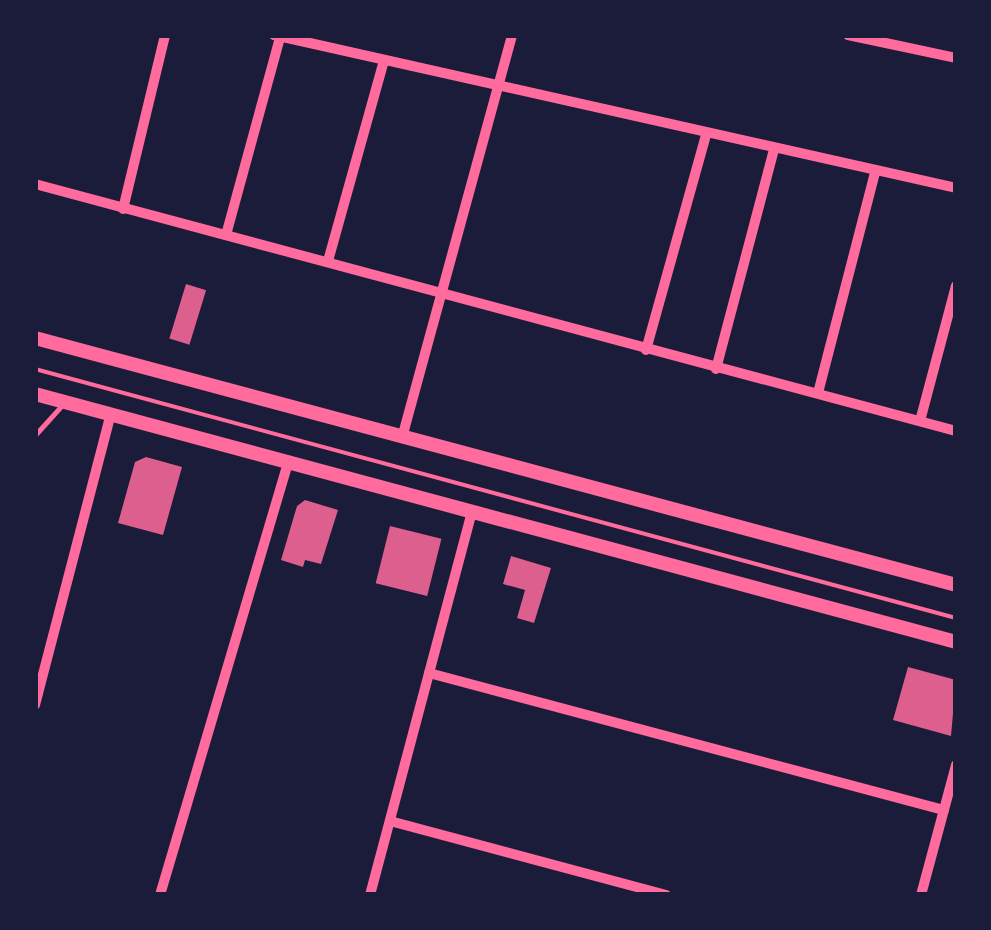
<!DOCTYPE html>
<html>
<head>
<meta charset="utf-8">
<style>
	body { margin:0 }
	#map { position:relative; width:991px; height:930px; overflow:hidden; background:#1b1b3a; font-family:Manrope,sans-serif }
	div>[style] { position:absolute }
	[style*='--x'] { left:calc(var(--x)*1px); top:calc(var(--y)*1px); width:calc(var(--w)*1px); rotate:calc(var(--a)*1deg) }
	.building>* { inset:0; background:#dd5f8e; transform-origin:0 0 }
	.path>* { height:4px; margin:-2px; padding:0 2px; transform-origin:2px; border-radius:2px; background:#ff6b9d }
	.service>* { height:5px; margin:-2.5px; padding:0 2.5px; transform-origin:2.5px; border-radius:2.5px; background:#ff6b9d }
	.minor>* { height:10px; margin:-5px; padding:0 5px; transform-origin:5px; border-radius:5px; background:#ff6b9d }
	.secondary>* { height:14px; margin:-7px; padding:0 7px; transform-origin:7px; border-radius:7px; background:#ff6b9d }
	span { translate:-50% -50%; white-space:nowrap; text-align:center; line-height:1.15; -webkit-text-stroke:9px #1b1b3a; paint-order:stroke }
	.frame { position:absolute; inset:0; border:38px solid #1b1b3a; pointer-events:none }
</style>
</head>
<body>
<div id="map">
	<div class="building">
		<i style="left:186px;top:284px;width:21px;height:57px;rotate:17deg"></i>
		<i style="clip-path:polygon(146px 457px,182px 467px,163px 535px,118px 523px,135px 462px)"></i>
		<i style="clip-path:polygon(305px 500px,338px 510px,321px 564px,305px 560px,303px 567px,281px 560px,297px 506px)"></i>
		<i style="left:390px;top:526px;width:53px;height:59px;rotate:14deg"></i>
		<i style="clip-path:polygon(511px 556px,551px 568px,534px 623px,517px 618px,525px 590px,503px 584px)"></i>
		<i style="clip-path:polygon(908px 667px,956px 680px,951px 736px,893px 720px)"></i>
	</div>
	<div class="path">
		<i style="--x:35;--y:369;--w:954;--a:15.13"></i>
	</div>
	<div class="service">
		<i style="--x:35;--y:435;--w:42;--a:-47.9"></i>
	</div>
	<div class="minor">
		<i style="--x:274;--y:35;--w:699;--a:12.64"></i>
		<i style="--x:848;--y:35;--w:110;--a:12"></i>
		<i style="--x:35;--y:184;--w:954;--a:15.01"></i>
		<i style="--x:123;--y:209;--w:179;--a:-76.4"></i>
		<i style="--x:226;--y:235;--w:205;--a:-74.7"></i>
		<i style="--x:328;--y:261;--w:205;--a:-74.4"></i>
		<i style="--x:646;--y:350;--w:223;--a:-74.4"></i>
		<i style="--x:716;--y:369;--w:227;--a:-75.2"></i>
		<i style="--x:818;--y:393;--w:227;--a:-75.5"></i>
		<i style="--x:920;--y:421;--w:140;--a:-75.1"></i>
		<i style="--x:403;--y:434;--w:414;--a:-74.7"></i>
		<i style="--x:429;--y:673;--w:533;--a:14.9"></i>
		<i style="--x:35;--y:705;--w:298;--a:-75.4"></i>
		<i style="--x:390;--y:821;--w:286;--a:15"></i>
		<i style="--x:160;--y:895;--w:450;--a:-73.5"></i>
		<i style="--x:370;--y:895;--w:396;--a:-75.1"></i>
		<i style="--x:921;--y:895;--w:135;--a:-74.9"></i>
	</div>
	<div class="secondary">
		<i style="--x:35;--y:338;--w:954;--a:15.01"></i>
		<i style="--x:35;--y:394;--w:954;--a:15.07"></i>
	</div>
	<div class="frame"></div>
</div>
</body>
</html>
